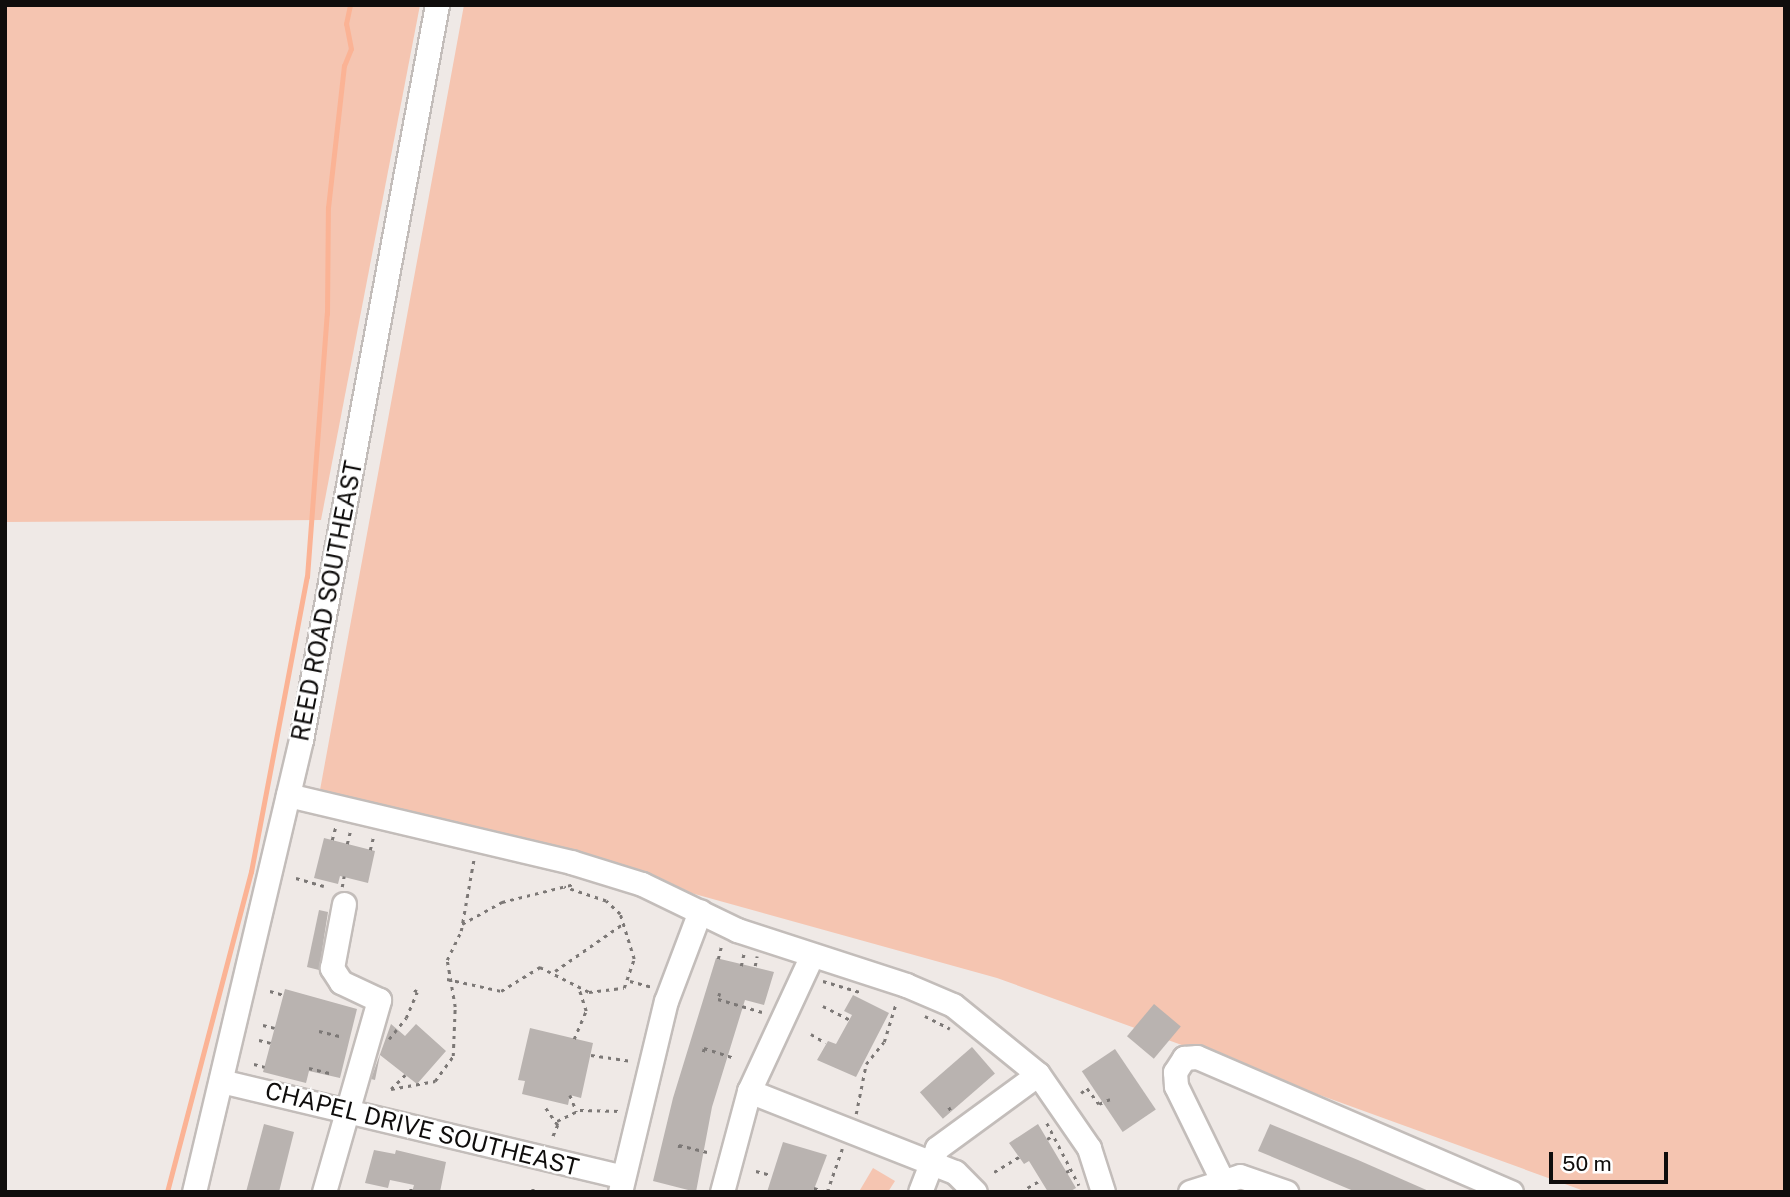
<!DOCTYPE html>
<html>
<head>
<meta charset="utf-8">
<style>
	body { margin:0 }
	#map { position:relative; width:1790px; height:1197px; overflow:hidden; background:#efe9e6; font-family:"Public Sans",sans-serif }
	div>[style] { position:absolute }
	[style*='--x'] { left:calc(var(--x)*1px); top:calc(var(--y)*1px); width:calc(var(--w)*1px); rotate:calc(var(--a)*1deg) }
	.green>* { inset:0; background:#f5c5b1 }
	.stream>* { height:4.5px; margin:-2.25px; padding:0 2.25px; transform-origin:2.25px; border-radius:2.25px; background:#fbb395 }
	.building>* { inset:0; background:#b9b3b0; transform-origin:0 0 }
	.path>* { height:2.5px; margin-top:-1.25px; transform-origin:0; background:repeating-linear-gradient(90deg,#7c7876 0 3.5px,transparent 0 8.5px) }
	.roads { filter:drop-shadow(2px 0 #c3bdba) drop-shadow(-2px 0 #c3bdba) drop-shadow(0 2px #c3bdba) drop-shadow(0 -2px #c3bdba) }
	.minor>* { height:23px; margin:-11.5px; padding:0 11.5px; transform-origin:11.5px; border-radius:11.5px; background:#fff }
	span { translate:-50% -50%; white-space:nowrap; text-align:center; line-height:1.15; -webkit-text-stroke:5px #fff; paint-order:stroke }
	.street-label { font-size:24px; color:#0f0d0c }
	.frame { position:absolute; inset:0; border:7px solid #0f0d0c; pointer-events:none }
	.scale { position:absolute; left:1549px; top:1152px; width:119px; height:32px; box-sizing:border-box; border:4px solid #0f0d0c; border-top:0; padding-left:9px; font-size:21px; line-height:24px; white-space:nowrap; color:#0f0d0c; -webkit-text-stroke:5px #fff; paint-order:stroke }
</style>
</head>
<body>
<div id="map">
	<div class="green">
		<i style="clip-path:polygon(5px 5px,420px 5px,321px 520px,5px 522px)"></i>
		<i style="clip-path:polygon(464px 5px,1785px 5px,1785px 1192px,1587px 1192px,997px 978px,320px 790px)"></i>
		<i style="clip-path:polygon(873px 1168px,895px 1181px,888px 1192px,860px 1190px)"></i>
	</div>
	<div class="stream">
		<i style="--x:167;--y:1192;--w:331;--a:-75.3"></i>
		<i style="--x:251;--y:872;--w:300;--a:-79.3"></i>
		<i style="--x:307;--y:577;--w:264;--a:-85.7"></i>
		<i style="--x:327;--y:314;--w:106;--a:-89.5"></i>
		<i style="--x:328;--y:208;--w:143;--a:-83.6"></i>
		<i style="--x:344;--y:66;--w:18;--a:-68"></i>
		<i style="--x:351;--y:49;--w:25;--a:-101"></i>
		<i style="--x:346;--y:24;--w:19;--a:-78"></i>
	</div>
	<div class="building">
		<i style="clip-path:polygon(324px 838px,375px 851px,368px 883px,340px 876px,338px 884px,314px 878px)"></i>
		<i style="clip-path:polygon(319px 910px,328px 912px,319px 970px,307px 967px)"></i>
		<i style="clip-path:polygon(716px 958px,774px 972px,764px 1005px,745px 1000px,712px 1107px,696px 1192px,653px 1181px,673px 1098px)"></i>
		<i style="clip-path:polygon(285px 989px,357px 1009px,340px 1078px,309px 1071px,306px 1083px,263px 1072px)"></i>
		<i style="clip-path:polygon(853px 995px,889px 1013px,856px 1077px,817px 1060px,828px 1041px,836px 1044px,852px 1015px,844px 1011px)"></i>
		<i style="left:1154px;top:1004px;width:35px;height:42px;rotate:40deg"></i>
		<i style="clip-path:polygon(391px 1024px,405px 1036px,416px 1024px,446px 1051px,417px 1084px,380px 1055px,375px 1080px,371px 1079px)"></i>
		<i style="clip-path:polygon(530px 1028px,593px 1043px,581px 1098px,570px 1095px,568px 1105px,522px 1094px,525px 1081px,518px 1080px)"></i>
		<i style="left:972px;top:1047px;width:35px;height:69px;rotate:49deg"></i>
		<i style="left:1115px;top:1049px;width:73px;height:40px;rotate:56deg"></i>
		<i style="clip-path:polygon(264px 1124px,294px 1132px,279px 1192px,246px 1192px)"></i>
		<i style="clip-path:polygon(1038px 1124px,1076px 1188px,1069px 1192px,1048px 1192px,1029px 1161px,1024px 1164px,1009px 1143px)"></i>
		<i style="clip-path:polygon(1270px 1124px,1358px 1160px,1431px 1192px,1356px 1192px,1258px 1151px)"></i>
		<i style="clip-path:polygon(783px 1142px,827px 1155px,813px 1192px,767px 1192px)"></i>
		<i style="clip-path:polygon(374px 1150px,395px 1154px,396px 1150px,446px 1162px,440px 1192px,412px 1192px,414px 1185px,390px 1180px,388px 1188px,365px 1183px)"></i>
	</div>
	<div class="path">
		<i style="--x:332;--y:840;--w:16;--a:-75"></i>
		<i style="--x:347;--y:844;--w:16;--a:-76"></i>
		<i style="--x:370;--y:850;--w:16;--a:-76"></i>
		<i style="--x:296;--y:878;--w:29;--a:16"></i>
		<i style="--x:342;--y:887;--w:11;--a:-80"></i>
		<i style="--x:462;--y:924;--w:46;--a:-28.8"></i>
		<i style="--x:502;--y:902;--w:74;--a:-14"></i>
		<i style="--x:718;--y:959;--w:16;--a:-76"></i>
		<i style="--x:741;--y:966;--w:13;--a:-77"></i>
		<i style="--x:755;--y:966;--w:10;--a:-79"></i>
		<i style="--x:555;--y:971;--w:84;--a:-34.8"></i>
		<i style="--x:447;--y:979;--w:55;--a:12.5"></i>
		<i style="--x:501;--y:991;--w:46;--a:-31.6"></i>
		<i style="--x:540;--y:967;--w:55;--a:27"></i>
		<i style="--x:589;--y:992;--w:35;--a:-7"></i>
		<i style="--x:624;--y:988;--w:31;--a:-71"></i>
		<i style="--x:634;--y:959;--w:47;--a:-107.3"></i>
		<i style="--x:620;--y:914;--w:19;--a:-137"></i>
		<i style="--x:606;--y:901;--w:44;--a:-161.6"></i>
		<i style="--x:630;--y:981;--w:23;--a:15"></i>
		<i style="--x:823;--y:981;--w:42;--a:16.7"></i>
		<i style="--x:270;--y:991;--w:15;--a:16"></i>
		<i style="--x:720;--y:993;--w:6;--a:108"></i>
		<i style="--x:718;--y:999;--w:46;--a:16.5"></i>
		<i style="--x:823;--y:1006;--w:30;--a:27"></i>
		<i style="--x:925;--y:1016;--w:28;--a:27"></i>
		<i style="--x:263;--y:1025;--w:12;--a:14"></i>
		<i style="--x:319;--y:1031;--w:21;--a:14"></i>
		<i style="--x:811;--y:1034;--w:17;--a:31"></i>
		<i style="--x:389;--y:1039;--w:27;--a:-51"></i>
		<i style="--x:406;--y:1018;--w:28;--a:-67"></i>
		<i style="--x:417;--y:992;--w:8;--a:-150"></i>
		<i style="--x:574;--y:1039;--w:30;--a:-67"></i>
		<i style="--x:586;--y:1011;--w:22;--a:-108"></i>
		<i style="--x:259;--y:1040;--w:12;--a:14"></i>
		<i style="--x:704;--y:1048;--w:32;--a:18"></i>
		<i style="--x:703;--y:1052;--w:7;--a:-74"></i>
		<i style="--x:591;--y:1055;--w:41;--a:8.3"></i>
		<i style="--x:254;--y:1064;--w:11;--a:15"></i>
		<i style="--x:309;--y:1068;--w:21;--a:14"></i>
		<i style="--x:391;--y:1089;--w:45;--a:-10.3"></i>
		<i style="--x:435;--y:1081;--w:31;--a:-54"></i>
		<i style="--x:453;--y:1056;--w:49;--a:-87.7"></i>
		<i style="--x:455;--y:1007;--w:48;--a:-99.7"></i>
		<i style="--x:447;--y:960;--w:32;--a:-64"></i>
		<i style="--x:461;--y:931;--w:74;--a:-79.9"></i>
		<i style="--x:391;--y:1089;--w:20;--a:-45"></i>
		<i style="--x:1081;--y:1093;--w:8;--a:-40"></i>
		<i style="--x:1087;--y:1088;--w:20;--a:53"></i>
		<i style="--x:1099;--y:1104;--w:12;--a:-24"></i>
		<i style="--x:570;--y:1095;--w:18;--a:68"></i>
		<i style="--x:949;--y:1107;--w:4;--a:63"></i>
		<i style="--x:546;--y:1108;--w:21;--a:55"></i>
		<i style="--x:558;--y:1125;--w:15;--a:113"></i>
		<i style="--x:856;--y:1114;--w:51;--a:-78.7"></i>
		<i style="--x:866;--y:1064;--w:28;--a:-51"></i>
		<i style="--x:884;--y:1042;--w:41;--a:-72.9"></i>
		<i style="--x:557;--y:1121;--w:25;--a:-26"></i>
		<i style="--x:580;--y:1110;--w:41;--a:1.4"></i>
		<i style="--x:1047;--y:1123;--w:70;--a:62.7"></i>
		<i style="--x:1047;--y:1139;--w:8;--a:-30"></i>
		<i style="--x:679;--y:1145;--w:29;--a:14"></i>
		<i style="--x:679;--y:1148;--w:8;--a:-83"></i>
		<i style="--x:756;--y:1171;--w:16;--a:15"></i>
		<i style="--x:994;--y:1172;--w:29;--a:-31"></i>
		<i style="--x:1066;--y:1172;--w:8;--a:-23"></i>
		<i style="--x:814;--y:1188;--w:13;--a:18"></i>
		<i style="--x:410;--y:1192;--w:8;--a:-76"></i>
		<i style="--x:532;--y:1192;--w:8;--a:-76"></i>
		<i style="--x:827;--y:1192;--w:46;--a:-70.8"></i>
		<i style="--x:1020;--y:1192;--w:24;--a:-30"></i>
	</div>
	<div class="roads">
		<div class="minor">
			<i style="--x:288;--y:795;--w:291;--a:13.3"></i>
			<i style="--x:571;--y:862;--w:74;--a:17.2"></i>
			<i style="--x:642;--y:884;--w:106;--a:25.8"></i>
			<i style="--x:737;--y:930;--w:178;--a:18"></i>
			<i style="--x:906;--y:985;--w:51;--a:23.1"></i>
			<i style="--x:953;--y:1005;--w:109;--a:39.1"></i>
			<i style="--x:1038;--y:1074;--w:90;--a:55.4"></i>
			<i style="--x:1089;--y:1148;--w:46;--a:72.3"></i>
			<i style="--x:221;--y:1081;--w:413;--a:13.4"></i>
			<i style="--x:749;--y:1091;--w:221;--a:21.5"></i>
			<i style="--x:955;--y:1172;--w:28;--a:45"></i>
			<i style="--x:1223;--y:1182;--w:107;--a:-116.1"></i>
			<i style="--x:1176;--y:1086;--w:14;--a:-94"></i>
			<i style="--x:1175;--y:1072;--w:17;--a:-57"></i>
			<i style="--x:1184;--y:1058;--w:13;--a:-4"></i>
			<i style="--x:1197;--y:1057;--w:342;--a:23.3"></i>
			<i style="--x:194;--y:1192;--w:464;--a:-76.7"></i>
			<i style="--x:301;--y:740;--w:747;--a:-79.52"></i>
			<i style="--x:324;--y:1192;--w:200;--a:-74"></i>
			<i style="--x:379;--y:1000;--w:42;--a:-154.7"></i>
			<i style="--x:341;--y:982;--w:17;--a:-123"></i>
			<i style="--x:332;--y:968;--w:65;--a:-79.4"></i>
			<i style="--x:620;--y:1192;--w:196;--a:-76.5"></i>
			<i style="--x:666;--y:1001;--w:96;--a:-69.3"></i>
			<i style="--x:722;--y:1192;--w:105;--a:-75"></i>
			<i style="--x:749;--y:1091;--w:150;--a:-65.1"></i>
			<i style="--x:920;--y:1192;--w:47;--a:-68.9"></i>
			<i style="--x:937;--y:1148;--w:125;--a:-36.2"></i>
			<i style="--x:1190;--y:1192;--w:52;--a:-17.7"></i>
			<i style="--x:1240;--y:1176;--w:49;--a:19.2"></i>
		</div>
	</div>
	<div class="street-label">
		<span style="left:327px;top:601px;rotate:-79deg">REED ROAD SOUTHEAST</span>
		<span style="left:422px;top:1129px;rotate:14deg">CHAPEL DRIVE SOUTHEAST</span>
	</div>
	<div class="frame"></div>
	<div class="scale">50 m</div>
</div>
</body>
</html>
